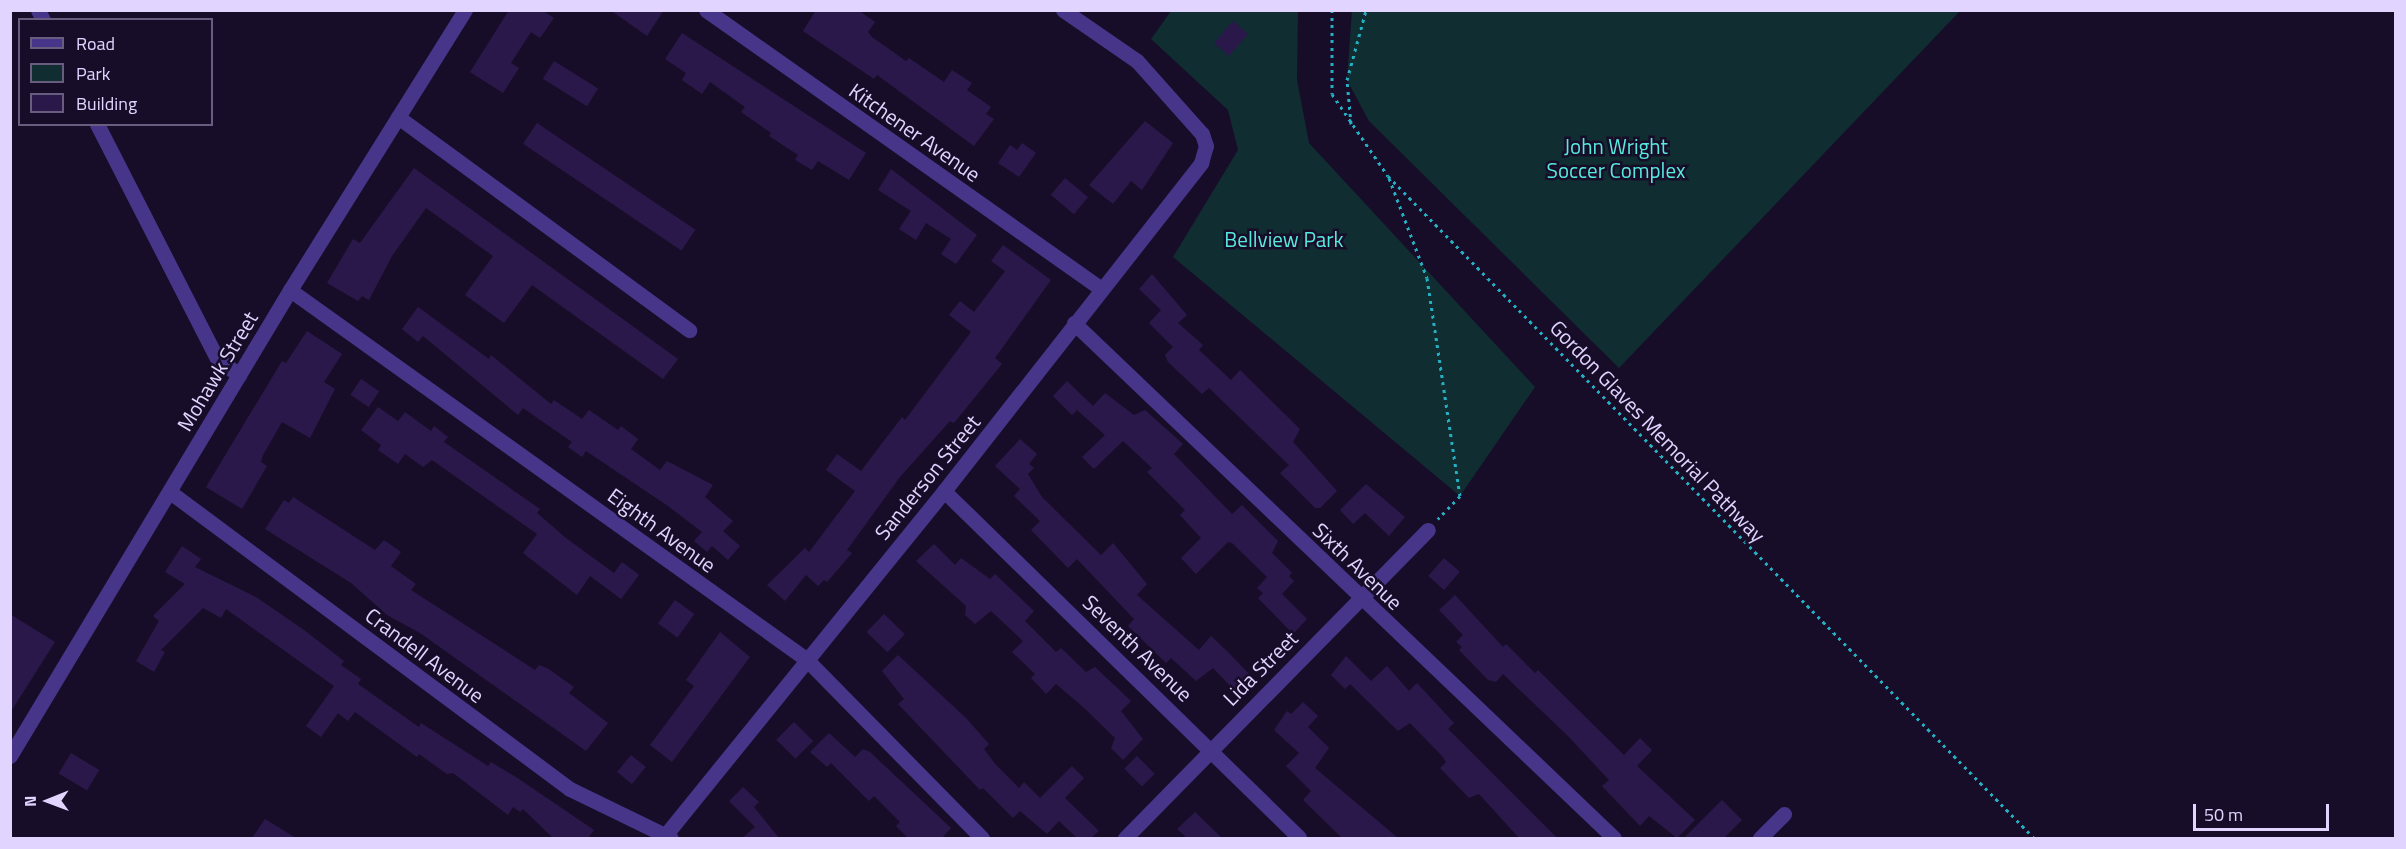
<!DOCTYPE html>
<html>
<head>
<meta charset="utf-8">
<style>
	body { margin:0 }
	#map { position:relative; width:2406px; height:849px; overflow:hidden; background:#170d28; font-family:"Titillium Web",sans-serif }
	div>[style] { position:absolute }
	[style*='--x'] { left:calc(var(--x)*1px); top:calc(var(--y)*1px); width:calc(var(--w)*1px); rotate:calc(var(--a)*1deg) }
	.green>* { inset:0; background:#102d32 }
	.building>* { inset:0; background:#2b184a; transform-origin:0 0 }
	.path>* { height:3px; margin-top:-1.5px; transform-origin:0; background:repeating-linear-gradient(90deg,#25afc2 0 3px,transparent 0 7.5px) }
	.minor>* { height:15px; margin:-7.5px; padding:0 7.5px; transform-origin:7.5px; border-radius:7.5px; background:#47358a }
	span { translate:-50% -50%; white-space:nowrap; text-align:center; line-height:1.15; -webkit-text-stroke:5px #170d28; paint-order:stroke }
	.street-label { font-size:21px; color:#e1d4ff }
	.park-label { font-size:21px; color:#56e9de }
	.frame { position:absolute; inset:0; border:12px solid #e1d4ff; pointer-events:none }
	.legend { position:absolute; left:18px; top:18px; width:195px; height:108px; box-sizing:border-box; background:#170d28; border:2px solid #685d7e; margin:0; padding:8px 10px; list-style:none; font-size:18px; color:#e1d4ff }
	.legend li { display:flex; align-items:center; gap:12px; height:30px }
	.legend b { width:30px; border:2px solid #685d7e }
	.north { position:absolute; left:18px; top:771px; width:60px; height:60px; -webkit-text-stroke:4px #170d28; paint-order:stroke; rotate:269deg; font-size:16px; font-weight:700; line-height:24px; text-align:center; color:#e1d4ff }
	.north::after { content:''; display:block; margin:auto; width:21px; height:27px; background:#e1d4ff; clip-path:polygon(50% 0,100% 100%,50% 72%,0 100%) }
	.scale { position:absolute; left:2193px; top:804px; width:136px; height:27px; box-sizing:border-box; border:3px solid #e1d4ff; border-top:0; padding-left:8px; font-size:18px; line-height:21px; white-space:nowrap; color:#e1d4ff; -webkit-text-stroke:4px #170d28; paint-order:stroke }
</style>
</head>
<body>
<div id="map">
	<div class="green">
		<i style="clip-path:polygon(1352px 10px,1960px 10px,1960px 11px,1619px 368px,1369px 121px,1347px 80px)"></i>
		<i style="clip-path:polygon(1171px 11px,1298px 11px,1297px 80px,1309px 143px,1535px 387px,1460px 496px,1173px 257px,1238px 150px,1228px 110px,1151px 39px)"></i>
	</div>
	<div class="building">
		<i style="clip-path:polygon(509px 10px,542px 10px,554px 18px,540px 38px,531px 32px,511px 63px,519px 68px,503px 93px,470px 72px)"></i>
		<i style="clip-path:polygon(610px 10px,664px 10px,647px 36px)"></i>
		<i style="clip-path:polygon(816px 10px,858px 10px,875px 22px,868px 32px,872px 37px,906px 61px,909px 58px,944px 82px,952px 70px,972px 83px,967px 90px,991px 107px,986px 114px,994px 119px,974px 146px,877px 75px,874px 79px,803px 31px)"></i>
		<i style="left:1233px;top:21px;width:20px;height:29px;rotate:41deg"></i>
		<i style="clip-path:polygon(682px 33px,866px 153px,849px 180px,818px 161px,812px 170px,795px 160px,798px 155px,769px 136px,771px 133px,741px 112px,745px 107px,710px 82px,702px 94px,682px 80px,686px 73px,665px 59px)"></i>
		<i style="left:554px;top:61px;width:52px;height:21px;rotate:32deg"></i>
		<i style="clip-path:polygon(1145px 121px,1173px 143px,1142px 190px,1131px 181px,1113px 204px,1089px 185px)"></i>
		<i style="left:537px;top:123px;width:191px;height:25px;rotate:34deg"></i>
		<i style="clip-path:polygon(1022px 143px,1036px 153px,1019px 177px,998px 163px,1010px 145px,1017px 150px)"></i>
		<i style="clip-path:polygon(414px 168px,678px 359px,663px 379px,532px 285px,504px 323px,465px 295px,493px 256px,426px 208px,392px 256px,369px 300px,362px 296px,358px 301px,327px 283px,353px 239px,360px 243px)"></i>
		<i style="clip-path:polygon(891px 169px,977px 235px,956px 264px,941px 254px,951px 239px,926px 223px,916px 240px,899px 229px,911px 211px,878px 190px)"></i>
		<i style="left:1065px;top:178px;width:30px;height:22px;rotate:40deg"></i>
		<i style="clip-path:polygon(1003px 245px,1051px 280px,995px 358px,1002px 364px,954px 423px,950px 421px,900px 477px,847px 550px,852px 553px,827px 582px,824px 580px,818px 586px,806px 575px,785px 601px,767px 585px,805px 548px,809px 552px,855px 491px,826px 470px,837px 454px,861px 471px,902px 417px,905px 420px,971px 332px,949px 315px,960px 301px,974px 312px,1005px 271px,991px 261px)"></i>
		<i style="clip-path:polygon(1152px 274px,1187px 315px,1178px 323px,1203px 345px,1199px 350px,1231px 380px,1240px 370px,1300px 429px,1293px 442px,1337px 491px,1320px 508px,1315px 508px,1280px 473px,1289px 465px,1209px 388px,1202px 394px,1168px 362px,1165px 355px,1173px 347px,1149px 323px,1161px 310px,1139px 289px)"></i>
		<i style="clip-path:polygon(418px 307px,489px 359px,491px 355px,551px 404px,554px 400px,582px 419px,589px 410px,618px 430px,621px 426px,638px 439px,631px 449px,660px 470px,667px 461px,713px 485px,705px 497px,733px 521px,723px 531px,740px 546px,728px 560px,712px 546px,707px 552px,694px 541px,702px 532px,668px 506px,586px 451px,582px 457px,568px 447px,572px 442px,523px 408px,518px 415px,423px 336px,418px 342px,402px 329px)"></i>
		<i style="clip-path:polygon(307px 331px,342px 354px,324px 382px,335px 389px,310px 438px,282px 422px,263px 455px,261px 462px,267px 466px,242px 509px,206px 487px,282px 361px,286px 363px)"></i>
		<i style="left:361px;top:379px;width:22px;height:19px;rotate:34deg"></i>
		<i style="clip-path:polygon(1067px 381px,1093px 406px,1105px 393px,1134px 415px,1145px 410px,1183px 444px,1174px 454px,1232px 514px,1242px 505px,1278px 541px,1272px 553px,1292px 573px,1289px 576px,1294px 581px,1282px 594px,1307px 619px,1293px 634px,1258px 598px,1263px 593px,1257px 588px,1267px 577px,1232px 543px,1228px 542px,1196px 574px,1181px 558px,1201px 538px,1180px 515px,1185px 510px,1147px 472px,1152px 468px,1123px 441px,1094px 469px,1082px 457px,1105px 435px,1077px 410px,1072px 415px,1053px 396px)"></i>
		<i style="clip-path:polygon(378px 407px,398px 421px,405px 412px,431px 431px,434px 426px,448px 437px,444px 442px,540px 509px,537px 513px,566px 538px,614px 573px,622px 562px,639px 575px,621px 599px,590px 576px,577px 595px,523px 553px,537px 534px,432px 460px,423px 467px,405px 454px,398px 464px,378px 450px,381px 445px,361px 430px)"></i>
		<i style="clip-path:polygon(1020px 439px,1037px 454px,1029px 464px,1034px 468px,1028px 474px,1042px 497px,1101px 555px,1113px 543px,1147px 584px,1137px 595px,1199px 650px,1211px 636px,1228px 652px,1252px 677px,1236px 692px,1213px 668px,1196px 681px,1171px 658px,1166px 663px,1128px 626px,1134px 619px,1077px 559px,1068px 568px,1031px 530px,1040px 521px,1014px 496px,1020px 489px,995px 466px)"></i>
		<i style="clip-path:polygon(1366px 484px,1405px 517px,1389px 536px,1365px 513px,1353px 524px,1340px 510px)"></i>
		<i style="clip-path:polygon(293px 497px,375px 550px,384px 540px,401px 552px,391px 566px,416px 584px,411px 590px,535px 670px,539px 665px,547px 668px,574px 687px,569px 693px,608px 723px,586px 751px,420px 633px,387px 615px,351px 583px,265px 529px,284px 500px,289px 503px)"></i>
		<i style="clip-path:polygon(934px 544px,955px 565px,961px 558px,990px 579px,995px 574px,1034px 611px,1025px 621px,1056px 652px,1061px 648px,1086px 672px,1095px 667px,1131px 701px,1121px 711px,1143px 739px,1123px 760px,1111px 748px,1115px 738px,1083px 707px,1056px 684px,1046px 694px,1031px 678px,1035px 674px,1012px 652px,1023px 641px,991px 611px,975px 624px,965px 615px,966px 606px,916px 561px)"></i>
		<i style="clip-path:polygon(182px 546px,201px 559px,195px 567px,256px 597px,304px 630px,344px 661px,341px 665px,361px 679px,358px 684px,419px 727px,421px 723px,488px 766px,491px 762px,516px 777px,594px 830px,588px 838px,553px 838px,523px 809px,520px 812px,513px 807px,508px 815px,453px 773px,447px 774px,419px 754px,417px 757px,355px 712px,348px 721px,338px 713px,321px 737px,306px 726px,334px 686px,226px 609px,221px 618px,203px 608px,161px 650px,165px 652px,154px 672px,136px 661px,159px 621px,153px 616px,185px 584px,165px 572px)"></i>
		<i style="left:1444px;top:558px;width:21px;height:24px;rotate:41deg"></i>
		<i style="clip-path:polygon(1455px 595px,1503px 647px,1506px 644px,1535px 673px,1538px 670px,1624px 755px,1640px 738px,1652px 750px,1637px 766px,1695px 820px,1677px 838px,1649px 816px,1640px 826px,1602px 786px,1609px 780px,1568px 736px,1503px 674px,1496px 682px,1488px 680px,1459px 650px,1462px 647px,1456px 642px,1463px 635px,1439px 610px)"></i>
		<i style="left:675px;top:600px;width:24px;height:29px;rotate:36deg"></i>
		<i style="clip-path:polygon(10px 614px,55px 642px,10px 713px)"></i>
		<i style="left:884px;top:614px;width:29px;height:25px;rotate:44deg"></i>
		<i style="clip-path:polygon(720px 632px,750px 657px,672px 762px,650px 745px,694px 686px,686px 680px)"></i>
		<i style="clip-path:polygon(898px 655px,966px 718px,989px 744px,984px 749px,996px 765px,1019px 788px,1024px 782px,1040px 798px,1072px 766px,1084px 778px,1065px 798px,1099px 831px,1091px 838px,1077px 838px,1059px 821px,1047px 834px,1020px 811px,1013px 818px,983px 788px,980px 790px,898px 704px,904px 699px,882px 671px)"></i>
		<i style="clip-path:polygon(1346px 656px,1371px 681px,1387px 666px,1409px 691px,1417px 683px,1454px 723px,1448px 729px,1557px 838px,1519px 838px,1479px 794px,1469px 798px,1440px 768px,1446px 762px,1442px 756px,1410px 723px,1398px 731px,1350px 684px,1345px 689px,1331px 675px)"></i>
		<i style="clip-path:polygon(1303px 702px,1318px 716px,1308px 727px,1329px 748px,1315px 768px,1398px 838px,1342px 838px,1303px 800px,1311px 791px,1286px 766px,1299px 753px,1274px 730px,1287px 711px,1291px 714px)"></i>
		<i style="left:794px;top:722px;width:27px;height:25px;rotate:45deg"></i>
		<i style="clip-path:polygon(829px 733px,855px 757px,863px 749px,870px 752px,951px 828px,942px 838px,908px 838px,896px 826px,900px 822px,874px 796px,869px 801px,831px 763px,827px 767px,810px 752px)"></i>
		<i style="left:71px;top:753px;width:33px;height:24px;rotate:31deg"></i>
		<i style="left:631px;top:755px;width:19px;height:22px;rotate:39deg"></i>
		<i style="left:1137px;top:756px;width:25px;height:18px;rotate:45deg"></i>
		<i style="clip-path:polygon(743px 787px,759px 802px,754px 807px,779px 838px,742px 838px,755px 827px,729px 801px)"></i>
		<i style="clip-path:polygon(1722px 800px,1742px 820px,1724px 838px,1684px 838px)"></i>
		<i style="clip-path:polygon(1195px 812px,1222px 838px,1187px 838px,1177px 829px)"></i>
		<i style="clip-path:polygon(265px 819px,296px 838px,252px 838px)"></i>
	</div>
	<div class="path">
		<i style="--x:1332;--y:10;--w:84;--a:90"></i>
		<i style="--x:1332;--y:94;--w:99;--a:55.7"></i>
		<i style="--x:1388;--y:176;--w:925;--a:45.7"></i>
		<i style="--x:1351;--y:124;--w:44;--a:-95.2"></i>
		<i style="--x:1347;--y:80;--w:73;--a:-74.8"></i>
		<i style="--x:1389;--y:178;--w:107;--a:69.2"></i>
		<i style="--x:1427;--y:278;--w:220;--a:81.4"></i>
		<i style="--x:1460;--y:496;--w:32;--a:134"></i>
	</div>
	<div class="minor">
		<i style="--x:38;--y:10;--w:11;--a:63"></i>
		<i style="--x:706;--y:10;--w:482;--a:35.2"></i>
		<i style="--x:398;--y:117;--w:361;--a:36.2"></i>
		<i style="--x:97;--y:124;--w:263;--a:62.9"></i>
		<i style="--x:217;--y:358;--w:28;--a:38"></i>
		<i style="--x:290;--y:290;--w:634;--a:35.57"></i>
		<i style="--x:806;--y:659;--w:251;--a:45.5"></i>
		<i style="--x:1074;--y:323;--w:746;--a:43.64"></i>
		<i style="--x:944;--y:491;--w:496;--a:44.3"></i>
		<i style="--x:170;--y:492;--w:498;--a:36.6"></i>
		<i style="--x:570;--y:789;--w:112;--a:25.9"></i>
		<i style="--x:10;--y:756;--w:544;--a:-59"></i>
		<i style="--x:290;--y:290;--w:330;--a:-58"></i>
		<i style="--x:663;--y:838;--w:447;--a:-51"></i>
		<i style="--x:944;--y:491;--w:417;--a:-51.9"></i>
		<i style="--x:1201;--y:163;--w:18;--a:-74"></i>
		<i style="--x:1206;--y:146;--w:13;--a:-108"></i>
		<i style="--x:1202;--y:134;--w:98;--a:-131.7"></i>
		<i style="--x:1137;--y:61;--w:90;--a:-145.4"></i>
		<i style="--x:1125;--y:838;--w:432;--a:-45.5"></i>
		<i style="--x:1760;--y:838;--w:34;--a:-45"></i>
	</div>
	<div class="street-label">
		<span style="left:915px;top:132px;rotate:35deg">Kitchener Avenue</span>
		<span style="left:217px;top:371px;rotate:-59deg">Mohawk Street</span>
		<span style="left:1658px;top:431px;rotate:46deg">Gordon Glaves Memorial Pathway</span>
		<span style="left:927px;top:477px;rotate:-51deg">Sanderson Street</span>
		<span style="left:662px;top:530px;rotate:36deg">Eighth Avenue</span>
		<span style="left:1358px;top:566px;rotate:44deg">Sixth Avenue</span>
		<span style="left:1138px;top:648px;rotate:44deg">Seventh Avenue</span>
		<span style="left:425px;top:655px;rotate:37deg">Crandell Avenue</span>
		<span style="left:1260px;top:668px;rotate:-45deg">Lida Street</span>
	</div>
	<div class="park-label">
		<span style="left:1616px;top:158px">John Wright<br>Soccer Complex</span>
		<span style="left:1284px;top:239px">Bellview Park</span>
	</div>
	<div class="frame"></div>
	<ul class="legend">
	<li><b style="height:8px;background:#47358a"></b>Road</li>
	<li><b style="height:16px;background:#102d32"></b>Park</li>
	<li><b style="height:16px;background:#2b184a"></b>Building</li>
	</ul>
	<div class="north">N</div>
	<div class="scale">50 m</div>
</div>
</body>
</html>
